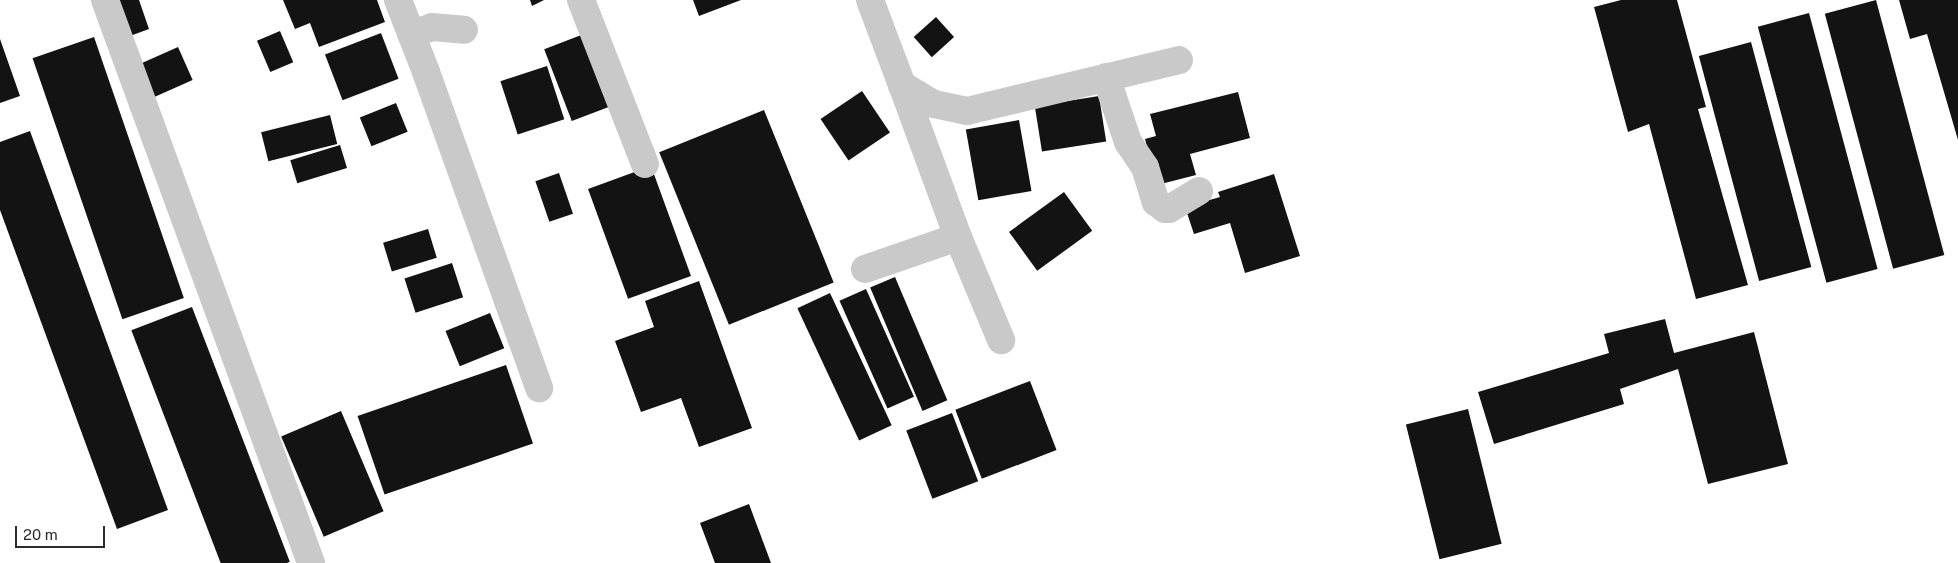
<!DOCTYPE html>
<html>
<head>
<meta charset="utf-8">
<style>
	body { margin:0 }
	#map { position:relative; width:1958px; height:563px; overflow:hidden; background:#fff; font-family:"Public Sans",sans-serif }
	div>[style] { position:absolute }
	[style*='--x'] { left:calc(var(--x)*1px); top:calc(var(--y)*1px); width:calc(var(--w)*1px); rotate:calc(var(--a)*1deg) }
	.building>* { inset:0; background:#131313; transform-origin:0 0 }
	.minor>* { height:28px; margin:-14px; padding:0 14px; transform-origin:14px; border-radius:14px; background:#c9c9c9 }
	span { translate:-50% -50%; white-space:nowrap; text-align:center; line-height:1.15; -webkit-text-stroke:5px #fff; paint-order:stroke }
	.scale { position:absolute; left:15px; top:526px; width:90px; height:22px; box-sizing:border-box; border:2px solid #2c2c2c; border-top:0; padding-left:6px; font-size:15px; line-height:18px; white-space:nowrap; color:#2c2c2c; -webkit-text-stroke:4px #fff; paint-order:stroke }
</style>
</head>
<body>
<div id="map">
	<div class="building">
		<i style="clip-path:polygon(118px 0,139px 0,149px 29px,130px 36px)"></i>
		<i style="clip-path:polygon(283px 0,377px 0,385px 22px,319px 47px,310px 23px,295px 29px)"></i>
		<i style="clip-path:polygon(530px 0,544px 0,532px 6px)"></i>
		<i style="clip-path:polygon(693px 0,741px 0,699px 16px)"></i>
		<i style="clip-path:polygon(1621px 0,1677px 0,1706px 107px,1698px 109px,1748px 285px,1696px 299px,1649px 124px,1628px 132px,1594px 7px)"></i>
		<i style="left:1876px;top:0;width:264px;height:53px;rotate:75deg"></i>
		<i style="clip-path:polygon(1899px 0,1958px 0,1958px 140px,1927px 34px,1910px 39px)"></i>
		<i style="left:1809px;top:13px;width:265px;height:53px;rotate:75deg"></i>
		<i style="left:936px;top:17px;width:27px;height:30px;rotate:48deg"></i>
		<i style="left:280px;top:31px;width:34px;height:25px;rotate:67deg"></i>
		<i style="left:589px;top:32px;width:77px;height:48px;rotate:69deg"></i>
		<i style="left:381px;top:33px;width:49px;height:60px;rotate:69deg"></i>
		<i style="left:94px;top:37px;width:276px;height:65px;rotate:71deg"></i>
		<i style="clip-path:polygon(0 39px,20px 96px,0 103px)"></i>
		<i style="left:1751px;top:42px;width:233px;height:54px;rotate:75deg"></i>
		<i style="left:178px;top:47px;width:36px;height:48px;rotate:66deg"></i>
		<i style="left:547px;top:66px;width:56px;height:49px;rotate:72deg"></i>
		<i style="left:862px;top:91px;width:50px;height:50px;rotate:56deg"></i>
		<i style="clip-path:polygon(1238px 92px,1250px 138px,1190px 154px,1196px 175px,1157px 185px,1145px 139px,1156px 136px,1150px 114px)"></i>
		<i style="left:1099px;top:96px;width:46px;height:65px;rotate:81deg"></i>
		<i style="left:396px;top:103px;width:31px;height:39px;rotate:68deg"></i>
		<i style="left:764px;top:110px;width:186px;height:113px;rotate:68deg"></i>
		<i style="left:330px;top:115px;width:30px;height:71px;rotate:76deg"></i>
		<i style="left:1019px;top:120px;width:72px;height:54px;rotate:80deg"></i>
		<i style="clip-path:polygon(30px 131px,168px 510px,117px 529px,0 210px,0 142px)"></i>
		<i style="left:340px;top:145px;width:24px;height:52px;rotate:73deg"></i>
		<i style="left:651px;top:166px;width:117px;height:67px;rotate:70deg"></i>
		<i style="left:559px;top:173px;width:43px;height:25px;rotate:71deg"></i>
		<i style="clip-path:polygon(1274px 174px,1300px 256px,1245px 273px,1230px 223px,1194px 234px,1185px 207px,1220px 197px,1218px 192px)"></i>
		<i style="left:1064px;top:192px;width:48px;height:68px;rotate:54deg"></i>
		<i style="left:428px;top:229px;width:30px;height:47px;rotate:73deg"></i>
		<i style="left:452px;top:263px;width:36px;height:50px;rotate:72deg"></i>
		<i style="left:895px;top:277px;width:134px;height:27px;rotate:67deg"></i>
		<i style="clip-path:polygon(699px 281px,752px 428px,699px 447px,681px 398px,641px 412px,615px 341px,654px 327px,645px 301px)"></i>
		<i style="left:866px;top:289px;width:118px;height:29px;rotate:66deg"></i>
		<i style="left:830px;top:293px;width:146px;height:36px;rotate:65deg"></i>
		<i style="left:192px;top:307px;width:273px;height:65px;rotate:69deg"></i>
		<i style="left:490px;top:313px;width:38px;height:48px;rotate:68deg"></i>
		<i style="clip-path:polygon(1665px 319px,1674px 353px,1754px 332px,1788px 464px,1708px 484px,1678px 369px,1620px 389px,1624px 404px,1494px 444px,1478px 392px,1609px 353px,1604px 334px)"></i>
		<i style="left:506px;top:365px;width:83px;height:157px;rotate:71deg"></i>
		<i style="left:1030px;top:381px;width:74px;height:80px;rotate:69deg"></i>
		<i style="left:1468px;top:409px;width:139px;height:64px;rotate:76deg"></i>
		<i style="left:341px;top:411px;width:109px;height:65px;rotate:67deg"></i>
		<i style="left:952px;top:413px;width:73px;height:49px;rotate:69deg"></i>
		<i style="clip-path:polygon(749px 504px,771px 563px,715px 563px,700px 523px)"></i>
	</div>
	<div class="minor">
		<i style="--x:105;--y:0;--w:600;--a:69.9"></i>
		<i style="--x:398;--y:0;--w:77;--a:68.7"></i>
		<i style="--x:426;--y:72;--w:336;--a:70.3"></i>
		<i style="--x:581;--y:0;--w:176;--a:68.7"></i>
		<i style="--x:870;--y:0;--w:91;--a:69.4"></i>
		<i style="--x:902;--y:85;--w:37;--a:31"></i>
		<i style="--x:934;--y:104;--w:34;--a:12"></i>
		<i style="--x:967;--y:111;--w:218;--a:-13.5"></i>
		<i style="--x:411;--y:34;--w:22;--a:-18"></i>
		<i style="--x:432;--y:27;--w:32;--a:5"></i>
		<i style="--x:1106;--y:77;--w:69;--a:71.3"></i>
		<i style="--x:1128;--y:142;--w:30;--a:56"></i>
		<i style="--x:1145;--y:167;--w:37;--a:73"></i>
		<i style="--x:1156;--y:202;--w:11;--a:38"></i>
		<i style="--x:1165;--y:209;--w:4;--a:0"></i>
		<i style="--x:1169;--y:209;--w:35;--a:-31"></i>
		<i style="--x:902;--y:85;--w:162;--a:69.8"></i>
		<i style="--x:958;--y:237;--w:112;--a:67.3"></i>
		<i style="--x:865;--y:269;--w:98;--a:-19"></i>
	</div>
	<div class="scale">20 m</div>
</div>
</body>
</html>
